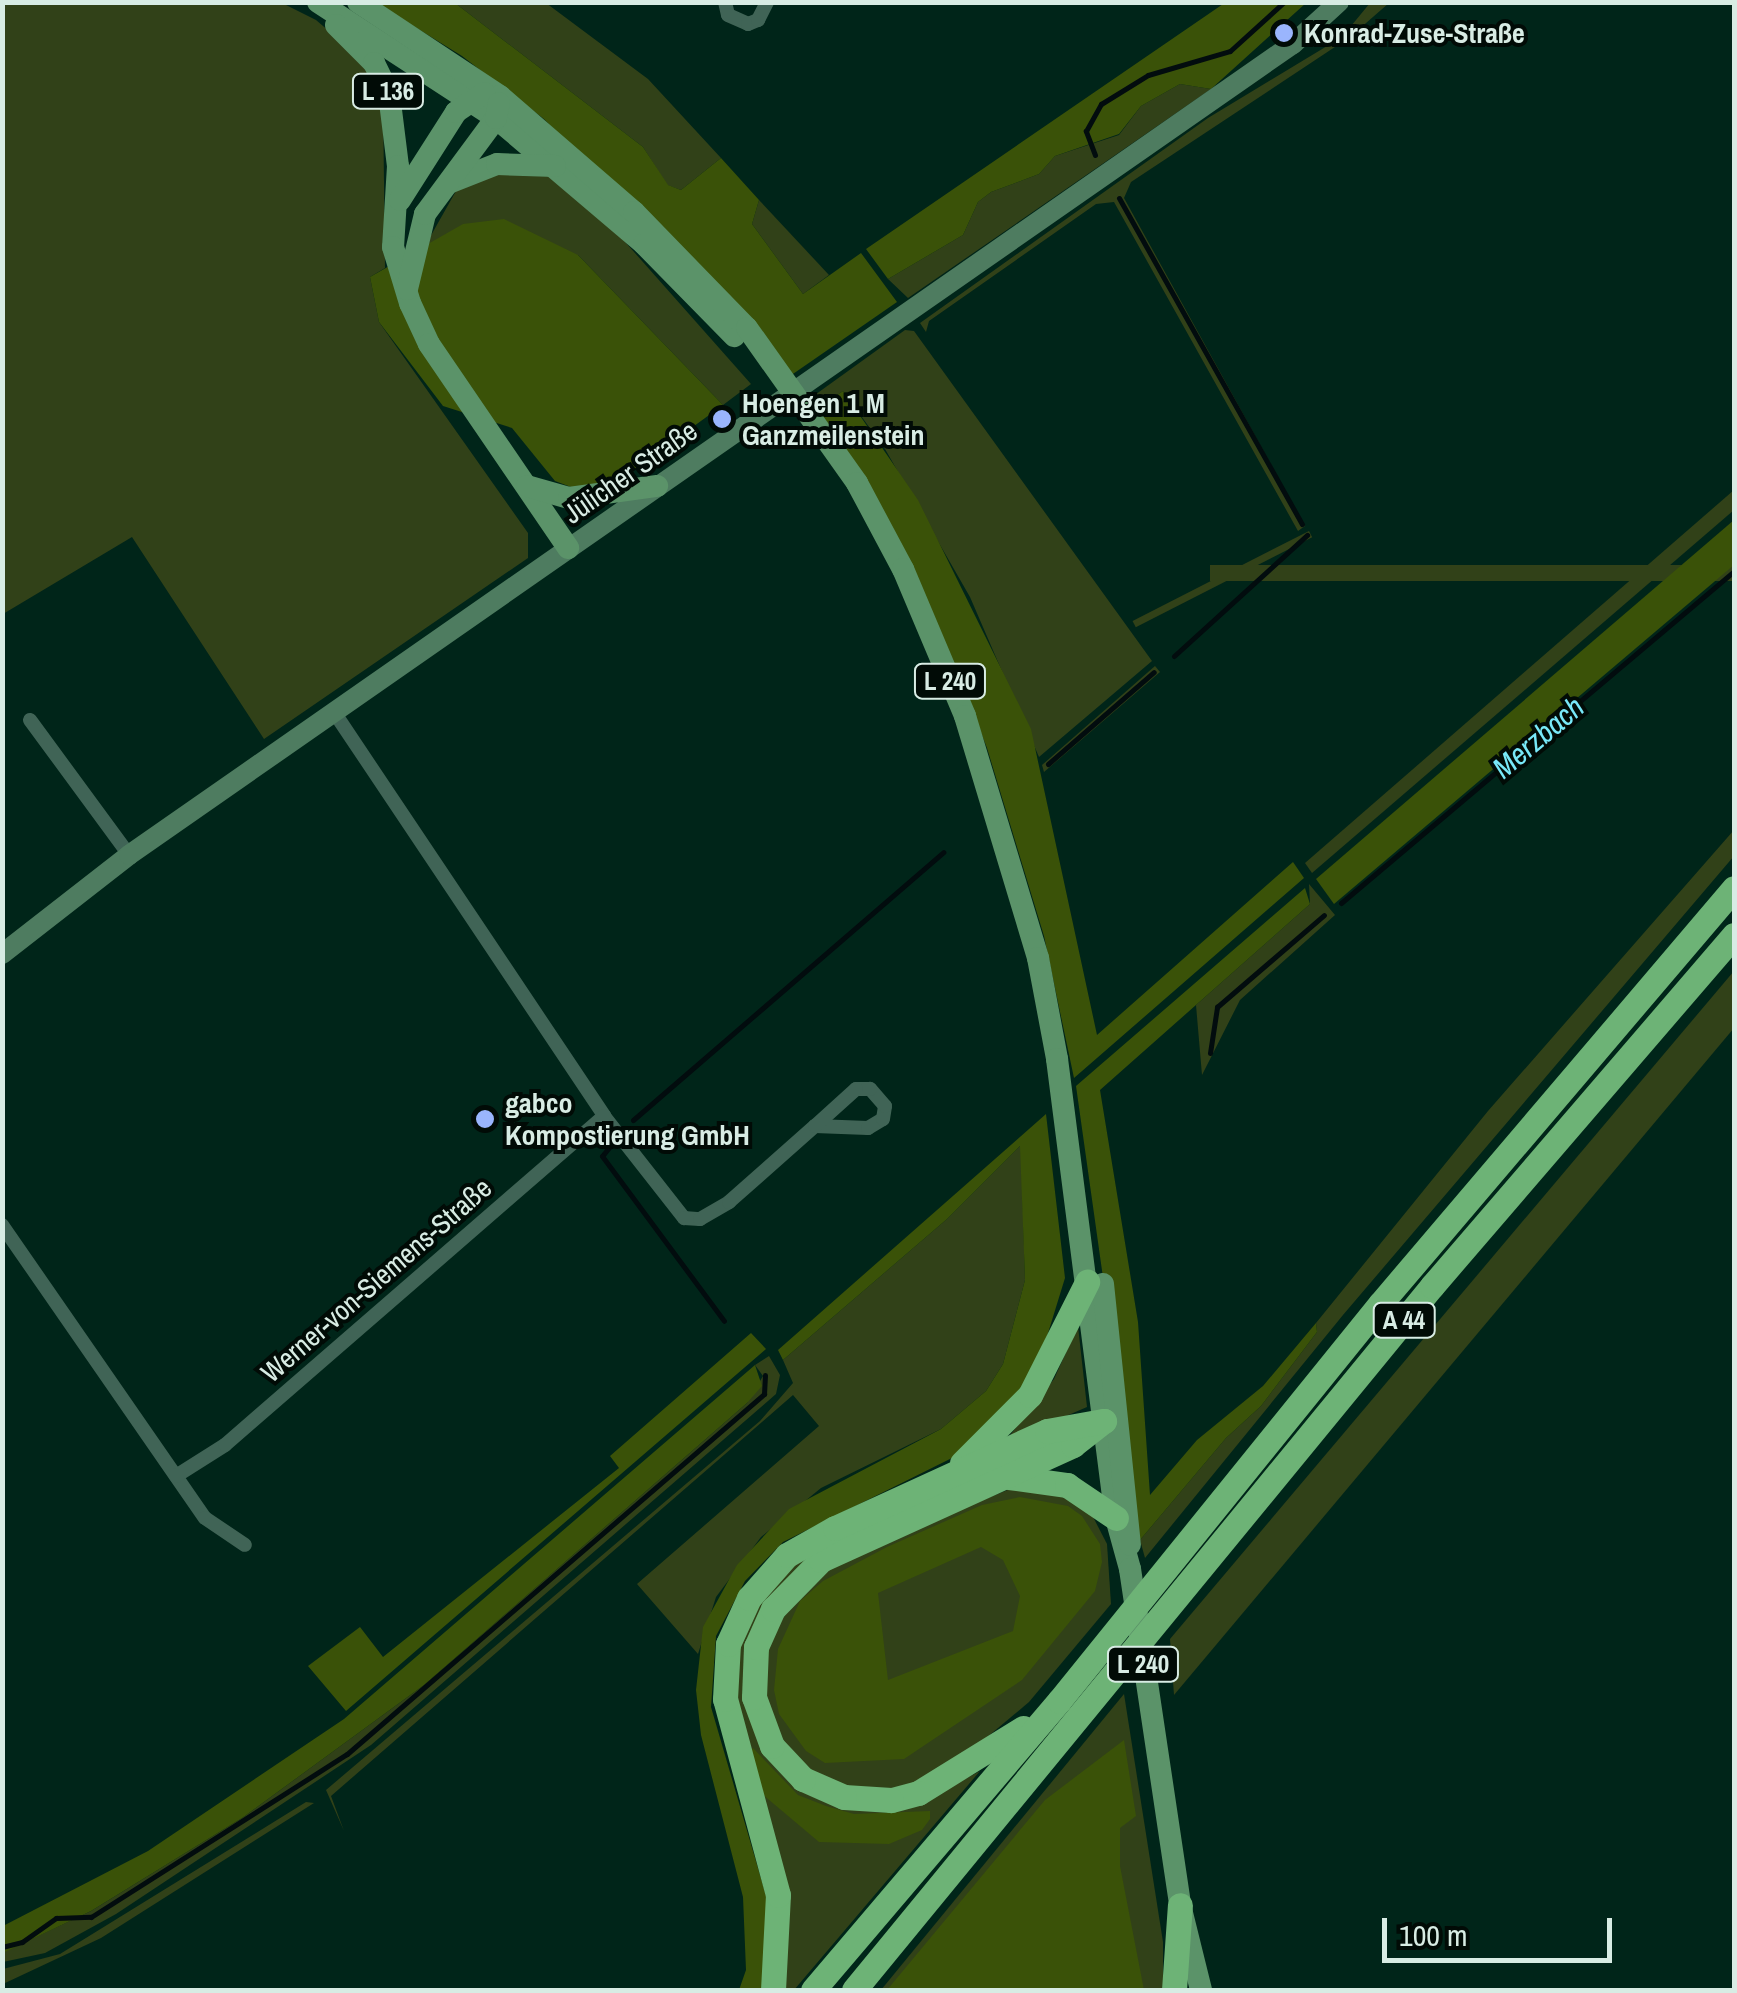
<!DOCTYPE html>
<html>
<head>
<meta charset="utf-8">
<style>
	body { margin:0 }
	#map { position:relative; width:1737px; height:1993px; overflow:hidden; background:#002519; font-family:"Archivo Narrow",sans-serif }
	div>[style] { position:absolute }
	[style*='--x'] { left:calc(var(--x)*1px); top:calc(var(--y)*1px); width:calc(var(--w)*1px); rotate:calc(var(--a)*1deg) }
	.green>* { inset:0; background:#314118; transform-origin:0 0 }
	.forest>* { inset:0; background:#3a5208 }
	.stream>* { height:5px; margin:-2.5px; padding:0 2.5px; transform-origin:2.5px; border-radius:2.5px; background:#020c0e }
	.minor>* { height:14px; margin:-7px; padding:0 7px; transform-origin:7px; border-radius:7px; background:#406456 }
	.secondary>* { height:20px; margin:-10px; padding:0 10px; transform-origin:10px; border-radius:10px; background:#4e7c60 }
	.primary>* { height:22px; margin:-11px; padding:0 11px; transform-origin:11px; border-radius:11px; background:#5b9369 }
	.motorway>* { height:25px; margin:-12.5px; padding:0 12.5px; transform-origin:12.5px; border-radius:12.5px; background:#6db376 }
	.dots>* { width:28px; height:28px; translate:-50% -50%; box-sizing:border-box; border:5px solid #010b06; border-radius:50% }
	span { translate:-50% -50%; white-space:nowrap; text-align:center; line-height:1.15; -webkit-text-stroke:8px #010b06; paint-order:stroke }
	.shield-label span { padding:2px 8px; background:#010b06; border:2px solid; border-radius:8px; -webkit-text-stroke-width:0 }
	.shield-label { font-size:25px; color:#d8ece4; font-weight:700 }
	.poi-label { font-size:28px; color:#d8ece4; font-weight:700 }
	.left { translate:0 -50%; text-align:left }
	.street-label { font-size:28px; color:#d8ece4 }
	.water-label { font-size:30px; color:#78e8f8; font-style:italic }
	.frame { position:absolute; inset:0; border:5px solid #d8ece4; pointer-events:none }
	.scale { position:absolute; left:1382px; top:1918px; width:230px; height:45px; box-sizing:border-box; border:5px solid #d8ece4; border-top:0; padding-left:12px; font-size:30px; line-height:35px; white-space:nowrap; color:#d8ece4; -webkit-text-stroke:8px #010b06; paint-order:stroke }
</style>
</head>
<body>
<div id="map">
	<div class="green">
		<i style="clip-path:polygon(2px 3px,282px 3px,316px 20px,357px 55px,383px 98px,385px 268px,370px 277px,379px 322px,528px 533px,528px 558px,264px 739px,132px 537px,3px 614px)"></i>
		<i style="clip-path:polygon(455px 3px,546px 3px,648px 79px,721px 158px,681px 190px,667px 185px,643px 147px)"></i>
		<i style="clip-path:polygon(1370px 3px,1389px 3px,1350px 37px,1131px 182px,1124px 198px,1305px 526px,1298px 531px,1114px 202px,1096px 204px,929px 321px,926px 332px,920px 323px,1208px 118px,1342px 37px)"></i>
		<i style="clip-path:polygon(1180px 84px,1211px 89px,908px 298px,888px 279px,963px 235px,978px 202px,991px 192px,1039px 174px,1055px 156px,1119px 135px,1141px 106px)"></i>
		<i style="clip-path:polygon(501px 171px,549px 176px,619px 235px,751px 384px,723px 405px,578px 255px,425px 246px,456px 191px)"></i>
		<i style="clip-path:polygon(759px 200px,829px 275px,803px 294px,752px 224px)"></i>
		<i style="clip-path:polygon(905px 330px,914px 331px,1152px 661px,1039px 757px,970px 597px,885px 449px,843px 391px,816px 410px,812px 397px)"></i>
		<i style="clip-path:polygon(1734px 490px,1734px 510px,1312px 873px,1305px 863px)"></i>
		<i style="left:1309px;top:531px;width:7px;height:198px;rotate:63deg"></i>
		<i style="left:1734px;top:565px;width:16px;height:524px;rotate:90deg"></i>
		<i style="clip-path:polygon(1155px 666px,1160px 672px,1044px 772px,1042px 765px)"></i>
		<i style="clip-path:polygon(1734px 830px,1734px 856px,1343px 1315px,1145px 1558px,1140px 1540px,1226px 1438px,1261px 1406px,1317px 1332px,1316px 1323px,1488px 1111px)"></i>
		<i style="clip-path:polygon(1309px 884px,1335px 915px,1240px 1000px,1202px 1075px,1196px 1005px,1310px 904px)"></i>
		<i style="clip-path:polygon(1734px 971px,1734px 1028px,1174px 1695px,1170px 1639px)"></i>
		<i style="clip-path:polygon(1021px 1145px,1025px 1280px,1003px 1364px,986px 1391px,941px 1429px,821px 1488px,761px 1537px,716px 1597px,698px 1654px,637px 1584px,819px 1426px,793px 1395px,331px 1796px,344px 1831px,326px 1790px,760px 1421px,793px 1383px,783px 1360px,947px 1219px)"></i>
		<i style="clip-path:polygon(1078px 1326px,1087px 1407px,1004px 1443px,1054px 1379px)"></i>
		<i style="clip-path:polygon(769px 1356px,780px 1375px,776px 1394px,371px 1745px,116px 1914px,45px 1953px,3px 1962px,2px 1953px,91px 1911px,242px 1818px,424px 1685px,747px 1403px,763px 1376px,755px 1365px)"></i>
		<i style="clip-path:polygon(1010px 1489px,1054px 1492px,1091px 1513px,1107px 1544px,1111px 1604px,1029px 1702px,943px 1774px,885px 1791px,834px 1787px,787px 1753px,763px 1703px,768px 1641px,798px 1590px,854px 1552px)"></i>
		<i style="clip-path:polygon(884px 1520px,752px 1633px,784px 1773px,922px 1802px,980px 1771px,794px 1990px,785px 1990px,789px 1917px,731px 1707px,741px 1625px,791px 1562px)"></i>
		<i style="clip-path:polygon(1124px 1694px,1163px 1942px,1163px 1990px,881px 1990px)"></i>
		<i style="clip-path:polygon(306px 1802px,314px 1803px,101px 1938px,3px 1984px,3px 1969px,60px 1954px)"></i>
	</div>
	<div class="forest">
		<i style="clip-path:polygon(1226px 2px,1306px 3px,1211px 89px,1180px 84px,1141px 106px,1119px 134px,1055px 156px,1039px 174px,991px 192px,978px 202px,963px 235px,888px 279px,866px 249px)"></i>
		<i style="clip-path:polygon(376px 3px,455px 3px,643px 147px,668px 185px,681px 190px,721px 158px,759px 200px,752px 224px,803px 294px,861px 253px,897px 302px,790px 376px,544px 119px,462px 56px)"></i>
		<i style="clip-path:polygon(504px 219px,578px 255px,723px 405px,610px 487px,579px 490px,555px 481px,512px 428px,443px 406px,379px 322px,370px 277px,463px 224px)"></i>
		<i style="clip-path:polygon(843px 391px,918px 500px,1031px 729px,1097px 1035px,1293px 862px,1304px 878px,1074px 1078px,1044px 936px,987px 748px,955px 666px,816px 410px)"></i>
		<i style="clip-path:polygon(1734px 520px,1734px 565px,1334px 904px,1316px 879px)"></i>
		<i style="clip-path:polygon(1305px 888px,1310px 904px,1100px 1090px,1138px 1322px,1150px 1495px,1197px 1440px,1263px 1386px,1316px 1323px,1317px 1332px,1261px 1406px,1226px 1438px,1140px 1540px,1076px 1086px)"></i>
		<i style="clip-path:polygon(1046px 1114px,1065px 1278px,1036px 1372px,960px 1454px,783px 1542px,745px 1581px,716px 1636px,711px 1707px,767px 1899px,762px 1990px,739px 1990px,746px 1970px,743px 1897px,701px 1735px,696px 1690px,703px 1627px,737px 1565px,789px 1509px,941px 1429px,986px 1391px,1003px 1364px,1025px 1280px,1020px 1146px,947px 1219px,783px 1360px,778px 1350px)"></i>
		<i style="clip-path:polygon(751px 1333px,766px 1349px,346px 1711px,308px 1666px,360px 1627px,383px 1657px,619px 1468px,610px 1456px)"></i>
		<i style="clip-path:polygon(755px 1365px,762px 1386px,747px 1403px,424px 1685px,242px 1818px,91px 1911px,3px 1953px,3px 1926px,148px 1851px,344px 1719px)"></i>
		<i style="clip-path:polygon(evenodd,1020px 1497px,1068px 1506px,1082px 1516px,1100px 1544px,1102px 1562px,1095px 1591px,1022px 1680px,904px 1759px,825px 1763px,806px 1751px,779px 1714px,774px 1690px,778px 1649px,800px 1601px,823px 1581px,887px 1547px,982px 1505px,1020px 1497px,981px 1547px,1003px 1560px,1020px 1596px,1013px 1631px,888px 1680px,878px 1593px,981px 1547px)"></i>
		<i style="clip-path:polygon(1124px 1740px,1136px 1816px,1120px 1828px,1120px 1866px,1144px 1990px,887px 1990px,1045px 1800px)"></i>
		<i style="clip-path:polygon(753px 1748px,798px 1795px,826px 1806px,854px 1814px,930px 1811px,930px 1819px,922px 1830px,889px 1844px,819px 1842px,762px 1794px,748px 1755px)"></i>
	</div>
	<div class="stream">
		<i style="--x:1095;--y:155;--w:26;--a:-111"></i>
		<i style="--x:1086;--y:131;--w:31;--a:-61"></i>
		<i style="--x:1101;--y:104;--w:55;--a:-31.7"></i>
		<i style="--x:1148;--y:75;--w:85;--a:-16.3"></i>
		<i style="--x:1230;--y:51;--w:73;--a:-42.2"></i>
		<i style="--x:1119;--y:198;--w:374;--a:60.7"></i>
		<i style="--x:1174;--y:656;--w:180;--a:-42.3"></i>
		<i style="--x:1048;--y:764;--w:140;--a:-41"></i>
		<i style="--x:1341;--y:903;--w:514;--a:-40.19"></i>
		<i style="--x:1210;--y:1053;--w:47;--a:-81.3"></i>
		<i style="--x:1217;--y:1007;--w:141;--a:-40.7"></i>
		<i style="--x:633;--y:1120;--w:410;--a:-40.8"></i>
		<i style="--x:611;--y:1145;--w:14;--a:129"></i>
		<i style="--x:602;--y:1156;--w:205;--a:53.5"></i>
		<i style="--x:2;--y:1947;--w:21;--a:-14"></i>
		<i style="--x:22;--y:1942;--w:42;--a:-35.2"></i>
		<i style="--x:56;--y:1918;--w:35;--a:-2"></i>
		<i style="--x:91;--y:1917;--w:303;--a:-32.5"></i>
		<i style="--x:347;--y:1754;--w:551;--a:-40.8"></i>
		<i style="--x:764;--y:1394;--w:19;--a:-87"></i>
	</div>
	<div class="minor">
		<i style="--x:725;--y:2;--w:13;--a:77"></i>
		<i style="--x:728;--y:15;--w:22;--a:24"></i>
		<i style="--x:748;--y:24;--w:11;--a:-22"></i>
		<i style="--x:758;--y:20;--w:20;--a:-63"></i>
		<i style="--x:334;--y:712;--w:486;--a:56.2"></i>
		<i style="--x:604;--y:1116;--w:130;--a:51.9"></i>
		<i style="--x:684;--y:1218;--w:16;--a:4"></i>
		<i style="--x:700;--y:1219;--w:34;--a:-30"></i>
		<i style="--x:729;--y:1202;--w:115;--a:-41.5"></i>
		<i style="--x:815;--y:1126;--w:53;--a:2.2"></i>
		<i style="--x:868;--y:1128;--w:17;--a:-31"></i>
		<i style="--x:883;--y:1119;--w:13;--a:-81"></i>
		<i style="--x:885;--y:1106;--w:23;--a:-131"></i>
		<i style="--x:870;--y:1089;--w:14;--a:180"></i>
		<i style="--x:856;--y:1089;--w:55;--a:137.9"></i>
		<i style="--x:30;--y:720;--w:167;--a:53.7"></i>
		<i style="--x:2;--y:1225;--w:356;--a:55.3"></i>
		<i style="--x:205;--y:1518;--w:48;--a:34"></i>
		<i style="--x:176;--y:1476;--w:58;--a:-32.3"></i>
		<i style="--x:225;--y:1445;--w:502;--a:-40.96"></i>
	</div>
	<div class="secondary">
		<i style="--x:2;--y:954;--w:161;--a:-37.9"></i>
		<i style="--x:129;--y:855;--w:1419;--a:-34.87"></i>
		<i style="--x:1293;--y:44;--w:62;--a:-42.4"></i>
	</div>
	<div class="primary">
		<i style="--x:318;--y:2;--w:212;--a:33.1"></i>
		<i style="--x:496;--y:118;--w:194;--a:40.4"></i>
		<i style="--x:644;--y:244;--w:129;--a:45.6"></i>
		<i style="--x:358;--y:2;--w:170;--a:33.5"></i>
		<i style="--x:500;--y:96;--w:177;--a:40.9"></i>
		<i style="--x:634;--y:212;--w:162;--a:45.8"></i>
		<i style="--x:747;--y:328;--w:190;--a:54.6"></i>
		<i style="--x:857;--y:483;--w:98;--a:61.9"></i>
		<i style="--x:903;--y:569;--w:160;--a:67.1"></i>
		<i style="--x:965;--y:716;--w:253;--a:73.2"></i>
		<i style="--x:1038;--y:958;--w:103;--a:79.3"></i>
		<i style="--x:1057;--y:1059;--w:463;--a:82.7"></i>
		<i style="--x:1116;--y:1518;--w:53;--a:74.6"></i>
		<i style="--x:1130;--y:1569;--w:340;--a:81.5"></i>
		<i style="--x:1180;--y:1905;--w:88;--a:76.1"></i>
		<i style="--x:336;--y:25;--w:54;--a:45"></i>
		<i style="--x:374;--y:63;--w:34;--a:64"></i>
		<i style="--x:389;--y:94;--w:73;--a:82.9"></i>
		<i style="--x:398;--y:166;--w:81;--a:93.5"></i>
		<i style="--x:393;--y:247;--w:59;--a:73.1"></i>
		<i style="--x:410;--y:303;--w:45;--a:65.1"></i>
		<i style="--x:429;--y:344;--w:247;--a:55.7"></i>
		<i style="--x:451;--y:182;--w:49;--a:-21.4"></i>
		<i style="--x:497;--y:164;--w:58;--a:2"></i>
		<i style="--x:400;--y:200;--w:104;--a:-57.5"></i>
		<i style="--x:456;--y:112;--w:34;--a:-34"></i>
		<i style="--x:407;--y:289;--w:77;--a:-76.5"></i>
		<i style="--x:425;--y:214;--w:119;--a:-53.5"></i>
		<i style="--x:496;--y:118;--w:15;--a:-79"></i>
		<i style="--x:527;--y:486;--w:44;--a:15.9"></i>
		<i style="--x:569;--y:498;--w:89;--a:-7.8"></i>
		<i style="--x:1103;--y:1284;--w:262;--a:84.1"></i>
	</div>
	<div class="motorway">
		<i style="--x:962;--y:1463;--w:96;--a:-45"></i>
		<i style="--x:1030;--y:1395;--w:127;--a:-63.2"></i>
		<i style="--x:1009;--y:1477;--w:59;--a:7.9"></i>
		<i style="--x:1067;--y:1485;--w:59;--a:34"></i>
		<i style="--x:1023;--y:1728;--w:123;--a:148.2"></i>
		<i style="--x:918;--y:1793;--w:28;--a:165"></i>
		<i style="--x:891;--y:1800;--w:47;--a:-176.3"></i>
		<i style="--x:844;--y:1797;--w:45;--a:-156.3"></i>
		<i style="--x:803;--y:1779;--w:45;--a:-133.2"></i>
		<i style="--x:772;--y:1746;--w:52;--a:-110.2"></i>
		<i style="--x:754;--y:1697;--w:50;--a:-87.7"></i>
		<i style="--x:756;--y:1647;--w:42;--a:-65.9"></i>
		<i style="--x:773;--y:1609;--w:69;--a:-45.6"></i>
		<i style="--x:821;--y:1560;--w:277;--a:-24.5"></i>
		<i style="--x:1073;--y:1445;--w:39;--a:-38"></i>
		<i style="--x:773;--y:1990;--w:95;--a:-87"></i>
		<i style="--x:778;--y:1895;--w:203;--a:-105.1"></i>
		<i style="--x:725;--y:1699;--w:55;--a:-86.9"></i>
		<i style="--x:728;--y:1644;--w:51;--a:-65.5"></i>
		<i style="--x:749;--y:1598;--w:57;--a:-48.5"></i>
		<i style="--x:787;--y:1555;--w:55;--a:-29.4"></i>
		<i style="--x:835;--y:1528;--w:233;--a:-24.6"></i>
		<i style="--x:1047;--y:1431;--w:58;--a:-10"></i>
		<i style="--x:813;--y:1990;--w:380;--a:-49.6"></i>
		<i style="--x:1059;--y:1701;--w:511;--a:-51.04"></i>
		<i style="--x:1380;--y:1304;--w:546;--a:-49.6"></i>
		<i style="--x:854;--y:1990;--w:911;--a:-50.61"></i>
		<i style="--x:1432;--y:1286;--w:463;--a:-49.3"></i>
		<i style="--x:1174;--y:1990;--w:85;--a:-86"></i>
	</div>
	<div class="dots">
		<i style="left:1284px;top:33px;background:#9ab5fd"></i>
		<i style="left:722px;top:419px;background:#9ab5fd"></i>
		<i style="left:485px;top:1119px;background:#9ab5fd"></i>
	</div>
	<div class="shield-label">
		<span style="left:388px;top:91px">L 136</span>
		<span style="left:950px;top:681px">L 240</span>
		<span style="left:1404px;top:1320px">A 44</span>
		<span style="left:1143px;top:1664px">L 240</span>
	</div>
	<div class="poi-label">
		<span class="left" style="left:1304px;top:33px">Konrad-Zuse-Straße</span>
		<span class="left" style="left:742px;top:419px">Hoengen 1 M<br>Ganzmeilenstein</span>
		<span class="left" style="left:505px;top:1119px">gabco<br>Kompostierung GmbH</span>
	</div>
	<div class="street-label">
		<span style="left:630px;top:472px;rotate:-35deg">Jülicher Straße</span>
		<span style="left:376px;top:1280px;rotate:-41deg">Werner-von-Siemens-Straße</span>
	</div>
	<div class="water-label">
		<span style="left:1538px;top:737px;rotate:-40deg">Merzbach</span>
	</div>
	<div class="frame"></div>
	<div class="scale">100 m</div>
</div>
</body>
</html>
